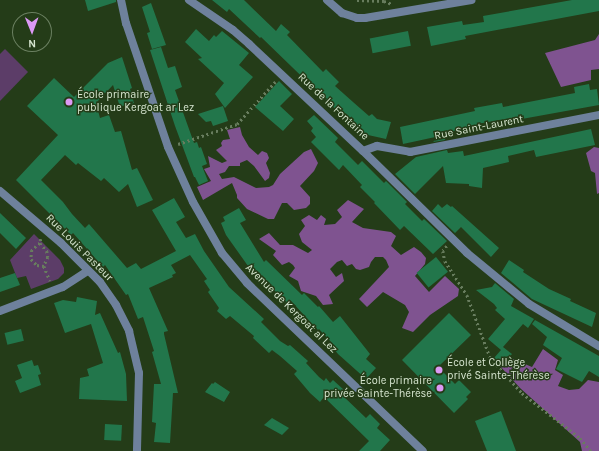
<!DOCTYPE html>
<html>
<head>
<meta charset="utf-8">
<style>
	body { margin:0 }
	#map { position:relative; width:599px; height:451px; overflow:hidden; background:#243c18; font-family:Karla,sans-serif }
	div>[style] { position:absolute }
	[style*='--x'] { left:calc(var(--x)*1px); top:calc(var(--y)*1px); width:calc(var(--w)*1px); rotate:calc(var(--a)*1deg) }
	.green>* { inset:0; background:#5c3d68 }
	.forest>* { inset:0; background:#7f5390 }
	.building>* { inset:0; background:#22764b; transform-origin:0 0 }
	.path>* { height:2.5px; margin-top:-1.25px; transform-origin:0; background:repeating-linear-gradient(90deg,#687d5e 0 2px,transparent 0 5px) }
	.street>* { height:8px; margin:-4px; padding:0 4px; transform-origin:4px; border-radius:4px; background:#6e819c }
	.dots>* { width:11px; height:11px; translate:-50% -50%; box-sizing:border-box; border:2px solid #243c18; border-radius:50% }
	span { translate:-50% -50%; white-space:nowrap; text-align:center; line-height:1.15; -webkit-text-stroke:3px #243c18; paint-order:stroke }
	.poi-label { font-size:11px; color:#d6e5cf }
	.left { translate:0 -50%; text-align:left }
	.right { translate:-100% -50%; text-align:right }
	.street-label { font-size:11px; color:#d6e5cf }
	.north { position:absolute; left:12px; top:12px; width:40px; height:40px; box-sizing:border-box; background:#243c18; border:1px solid #6b8061; border-radius:50%; rotate:179deg; font-size:11px; font-weight:700; line-height:16px; text-align:center; color:#d6e5cf }
	.north::after { content:''; display:block; margin:auto; width:14px; height:18px; background:#dc99f5; clip-path:polygon(50% 0,100% 100%,50% 72%,0 100%) }
</style>
</head>
<body>
<div id="map">
	<div class="green">
		<i style="clip-path:polygon(5px 49px,28px 72px,0 101px,0 54px)"></i>
		<i style="clip-path:polygon(34px 234px,60px 260px,64px 268px,64px 273px,58px 279px,31px 289px,26px 276px,17px 278px,10px 260px)"></i>
	</div>
	<div class="forest">
		<i style="clip-path:polygon(599px 34px,599px 69px,591px 70px,591px 80px,561px 87px,545px 53px,595px 40px)"></i>
		<i style="clip-path:polygon(240px 127px,242px 135px,249px 147px,258px 155px,262px 151px,267px 153px,269px 158px,266px 163px,270px 173px,269px 178px,265px 181px,254px 166px,247px 160px,240px 163px,240px 166px,229px 166px,225px 172px,219px 174px,222px 179px,234px 177px,256px 188px,269px 187px,273px 185px,280px 174px,304px 152px,311px 149px,318px 163px,314px 171px,300px 186px,310px 197px,310px 204px,306px 208px,294px 210px,287px 203px,282px 203px,274px 219px,268px 219px,247px 209px,237px 198px,237px 195px,232px 183px,203px 200px,197px 187px,211px 181px,204px 169px,210px 167px,208px 156px,222px 163px,227px 161px,216px 150px,222px 146px,221px 143px,223px 140px,230px 139px,227px 130px)"></i>
		<i style="clip-path:polygon(594px 147px,599px 148px,599px 193px,597px 194px,595px 173px,591px 171px,586px 153px)"></i>
		<i style="clip-path:polygon(348px 200px,364px 209px,352px 222px,363px 228px,391px 232px,396px 236px,391px 246px,401px 255px,414px 247px,421px 252px,426px 258px,425px 264px,415px 276px,429px 292px,445px 276px,459px 289px,458px 296px,430px 315px,413px 332px,402px 328px,409px 312px,405px 305px,383px 292px,367px 307px,359px 299px,389px 267px,386px 260px,383px 257px,375px 257px,371px 262px,369px 267px,360px 270px,356px 269px,352px 264px,347px 266px,342px 260px,337px 262px,330px 269px,336px 277px,342px 273px,344px 281px,329px 295px,333px 304px,323px 305px,316px 296px,301px 291px,298px 281px,289px 276px,295px 268px,293px 265px,289px 262px,282px 265px,273px 255px,276px 251px,259px 239px,269px 233px,280px 245px,293px 245px,308px 253px,312px 250px,302px 242px,299px 234px,305px 226px,301px 220px,309px 215px,317px 220px,321px 215px,326px 219px,324px 225px,335px 224px,342px 217px,337px 210px)"></i>
		<i style="clip-path:polygon(543px 349px,558px 360px,555px 370px,563px 375px,558px 386px,569px 390px,579px 389px,588px 380px,599px 382px,599px 451px,582px 451px,580px 442px,520px 388px,499px 365px,499px 363px,513px 359px,532px 367px)"></i>
	</div>
	<div class="building">
		<i style="clip-path:polygon(85px 0,116px 0,116px 2px,88px 11px)"></i>
		<i style="clip-path:polygon(212px 0,244px 0,276px 31px,281px 24px,290px 32px,287px 35px,323px 72px,326px 69px,339px 82px,335px 86px,353px 102px,369px 116px,372px 114px,377px 119px,391px 122px,386px 139px,368px 135px,356px 129px,261px 37px,260px 38px,229px 9px,227px 12px)"></i>
		<i style="clip-path:polygon(572px 0,599px 0,599px 11px,465px 36px,466px 39px,431px 46px,427px 27px,462px 21px,463px 25px,484px 22px,483px 16px)"></i>
		<i style="clip-path:polygon(151px 3px,166px 45px,152px 49px,147px 33px,150px 32px,142px 7px)"></i>
		<i style="clip-path:polygon(196px 29px,209px 41px,214px 35px,216px 37px,222px 31px,249px 53px,239px 65px,253px 77px,225px 108px,215px 94px,224px 83px,198px 59px,202px 58px,185px 42px)"></i>
		<i style="left:408px;top:31px;width:15px;height:39px;rotate:79deg"></i>
		<i style="clip-path:polygon(161px 47px,168px 68px,175px 66px,182px 87px,175px 90px,194px 143px,197px 142px,199px 148px,201px 147px,207px 164px,202px 166px,208px 181px,199px 185px,195px 177px,194px 177px,175px 126px,150px 50px)"></i>
		<i style="clip-path:polygon(122px 57px,132px 88px,130px 89px,134px 103px,120px 107px,113px 85px,96px 103px,100px 118px,109px 115px,115px 132px,121px 131px,132px 170px,137px 168px,153px 200px,137px 207px,128px 184px,119px 192px,104px 178px,101px 181px,78px 163px,76px 165px,65px 155px,41px 180px,63px 202px,72px 214px,85px 228px,89px 224px,127px 268px,136px 263px,141px 269px,176px 251px,152px 210px,174px 198px,185px 217px,176px 222px,186px 238px,195px 234px,204px 251px,229px 287px,264px 319px,261px 322px,280px 341px,288px 346px,290px 345px,308px 361px,306px 363px,319px 377px,324px 381px,326px 378px,330px 383px,333px 380px,344px 390px,340px 393px,366px 418px,370px 414px,380px 424px,377px 428px,390px 440px,380px 451px,359px 451px,369px 441px,324px 397px,320px 402px,310px 393px,294px 374px,297px 371px,280px 356px,272px 350px,269px 353px,253px 338px,254px 336px,230px 316px,226px 319px,217px 311px,219px 308px,208px 292px,210px 290px,204px 281px,207px 279px,190px 255px,171px 265px,176px 273px,172px 275px,173px 277px,149px 288px,168px 331px,164px 332px,164px 334px,178px 393px,173px 393px,170px 443px,154px 442px,156px 423px,152px 422px,154px 384px,161px 384px,152px 352px,154px 351px,143px 317px,138px 319px,128px 294px,126px 295px,105px 265px,103px 267px,73px 233px,71px 235px,16px 180px,58px 135px,27px 106px,54px 78px,74px 97px,108px 63px)"></i>
		<i style="clip-path:polygon(279px 81px,292px 94px,280px 106px,294px 119px,283px 131px,255px 107px)"></i>
		<i style="clip-path:polygon(589px 84px,590px 90px,597px 89px,599px 105px,499px 123px,499px 120px,477px 124px,478px 126px,444px 133px,445px 140px,433px 142px,440px 136px,403px 144px,400px 127px,475px 111px,474px 108px,502px 103px,503px 107px,575px 93px,574px 87px)"></i>
		<i style="clip-path:polygon(223px 106px,228px 121px,213px 126px,211px 121px,206px 122px,198px 114px)"></i>
		<i style="clip-path:polygon(314px 115px,338px 138px,335px 142px,358px 165px,362px 161px,384px 183px,386px 181px,407px 202px,405px 204px,422px 221px,424px 219px,447px 241px,433px 254px,404px 226px,400px 230px,374px 203px,375px 202px,360px 187px,362px 185px,343px 165px,339px 170px,311px 142px,316px 137px,311px 131px,313px 128px,307px 121px)"></i>
		<i style="clip-path:polygon(591px 129px,595px 145px,536px 157px,534px 150px,508px 156px,509px 162px,483px 168px,482px 188px,469px 186px,469px 184px,446px 183px,443px 166px,415px 194px,395px 174px,416px 157px,447px 150px,448px 153px,463px 151px,464px 156px)"></i>
		<i style="clip-path:polygon(438px 204px,442px 208px,447px 204px,451px 207px,452px 206px,499px 248px,491px 257px,461px 227px,455px 233px,432px 211px)"></i>
		<i style="clip-path:polygon(239px 208px,246px 220px,240px 223px,264px 262px,266px 260px,302px 295px,304px 293px,318px 307px,319px 306px,333px 322px,340px 316px,370px 354px,366px 359px,376px 368px,366px 379px,338px 354px,334px 349px,336px 347px,319px 329px,318px 330px,290px 300px,286px 304px,249px 265px,248px 266px,226px 235px,221px 223px,225px 221px,223px 217px)"></i>
		<i style="clip-path:polygon(0 213px,26px 238px,16px 249px,0 233px)"></i>
		<i style="left:436px;top:257px;width:19px;height:25px;rotate:51deg"></i>
		<i style="clip-path:polygon(509px 260px,524px 270px,523px 272px,549px 289px,571px 299px,570px 301px,596px 313px,592px 327px,532px 299px,501px 273px)"></i>
		<i style="clip-path:polygon(15px 273px,20px 285px,0 292px,0 278px)"></i>
		<i style="clip-path:polygon(495px 283px,514px 299px,511px 306px,534px 319px,528px 328px,523px 324px,503px 347px,512px 354px,502px 366px,494px 358px,501px 350px,488px 339px,505px 319px,495px 310px,497px 308px,494px 304px,476px 290px,492px 287px)"></i>
		<i style="clip-path:polygon(77px 297px,97px 301px,95px 315px,100px 313px,118px 353px,120px 352px,126px 374px,127px 401px,79px 399px,80px 378px,89px 376px,87px 369px,103px 363px,91px 324px,65px 333px,54px 303px,63px 300px,76px 302px)"></i>
		<i style="clip-path:polygon(449px 313px,471px 335px,438px 367px,455px 384px,459px 380px,471px 392px,466px 397px,468px 399px,454px 413px,402px 360px)"></i>
		<i style="clip-path:polygon(535px 320px,599px 356px,599px 377px,589px 371px,582px 382px,556px 369px,562px 358px,543px 345px,547px 337px,532px 324px)"></i>
		<i style="left:21px;top:329px;width:12px;height:17px;rotate:76deg"></i>
		<i style="clip-path:polygon(32px 360px,34px 366px,38px 365px,41px 374px,38px 375px,41px 385px,20px 393px,15px 381px,22px 378px,17px 365px)"></i>
		<i style="clip-path:polygon(215px 382px,230px 392px,224px 402px,205px 392px,212px 383px,213px 384px)"></i>
		<i style="clip-path:polygon(501px 411px,516px 451px,487px 451px,475px 421px)"></i>
		<i style="clip-path:polygon(272px 418px,289px 428px,282px 435px,264px 425px)"></i>
		<i style="left:105px;top:424px;width:17px;height:16px;rotate:3deg"></i>
	</div>
	<div class="path">
		<i style="--x:357;--y:0;--w:27;--a:2"></i>
		<i style="--x:384;--y:1;--w:9;--a:21"></i>
		<i style="--x:178;--y:144;--w:62;--a:-18.7"></i>
		<i style="--x:237;--y:124;--w:57;--a:-47.9"></i>
		<i style="--x:41;--y:239;--w:4;--a:104"></i>
		<i style="--x:40;--y:243;--w:11;--a:139"></i>
		<i style="--x:32;--y:250;--w:9;--a:96"></i>
		<i style="--x:31;--y:259;--w:8;--a:45"></i>
		<i style="--x:37;--y:265;--w:7;--a:8"></i>
		<i style="--x:44;--y:266;--w:16;--a:68"></i>
		<i style="--x:40;--y:243;--w:11;--a:49"></i>
		<i style="--x:47;--y:251;--w:6;--a:81"></i>
		<i style="--x:48;--y:257;--w:10;--a:114"></i>
		<i style="--x:447;--y:246;--w:6;--a:129"></i>
		<i style="--x:443;--y:251;--w:10;--a:79"></i>
		<i style="--x:445;--y:261;--w:40;--a:57.1"></i>
		<i style="--x:467;--y:295;--w:66;--a:69.6"></i>
		<i style="--x:490;--y:357;--w:48;--a:48.4"></i>
		<i style="--x:522;--y:393;--w:73;--a:37.8"></i>
		<i style="--x:580;--y:438;--w:17;--a:50"></i>
	</div>
	<div class="street">
		<i style="--x:121;--y:0;--w:24;--a:78"></i>
		<i style="--x:126;--y:23;--w:131;--a:71.3"></i>
		<i style="--x:168;--y:147;--w:60;--a:65.6"></i>
		<i style="--x:193;--y:202;--w:59;--a:60.4"></i>
		<i style="--x:222;--y:253;--w:39;--a:50"></i>
		<i style="--x:247;--y:283;--w:243;--a:43.7"></i>
		<i style="--x:189;--y:0;--w:53;--a:34.3"></i>
		<i style="--x:233;--y:30;--w:21;--a:41"></i>
		<i style="--x:249;--y:44;--w:156;--a:43.2"></i>
		<i style="--x:363;--y:151;--w:146;--a:44.4"></i>
		<i style="--x:467;--y:253;--w:80;--a:39.4"></i>
		<i style="--x:529;--y:304;--w:82;--a:31"></i>
		<i style="--x:327;--y:0;--w:20;--a:41"></i>
		<i style="--x:342;--y:13;--w:16;--a:18"></i>
		<i style="--x:357;--y:18;--w:8;--a:0"></i>
		<i style="--x:365;--y:18;--w:108;--a:-9.6"></i>
		<i style="--x:363;--y:151;--w:15;--a:-20"></i>
		<i style="--x:377;--y:146;--w:34;--a:10"></i>
		<i style="--x:410;--y:152;--w:193;--a:-11.1"></i>
		<i style="--x:0;--y:191;--w:80;--a:40.4"></i>
		<i style="--x:61;--y:243;--w:55;--a:45"></i>
		<i style="--x:100;--y:282;--w:28;--a:55"></i>
		<i style="--x:116;--y:305;--w:29;--a:63"></i>
		<i style="--x:129;--y:331;--w:43;--a:76.6"></i>
		<i style="--x:139;--y:373;--w:78;--a:91.5"></i>
		<i style="--x:0;--y:311;--w:67;--a:-20.9"></i>
		<i style="--x:63;--y:287;--w:30;--a:-33"></i>
	</div>
	<div class="dots">
		<i style="left:69px;top:102px;background:#dc99f5"></i>
		<i style="left:439px;top:370px;background:#dc99f5"></i>
		<i style="left:440px;top:388px;background:#dc99f5"></i>
	</div>
	<div class="poi-label">
		<span class="left" style="left:77px;top:102px">École primaire<br>publique Kergoat ar Lez</span>
		<span class="left" style="left:447px;top:370px">École et Collège<br>privé Sainte-Thérèse</span>
		<span class="right" style="left:432px;top:388px">École primaire<br>privée Sainte-Thérèse</span>
	</div>
	<div class="street-label">
		<span style="left:333px;top:107px;rotate:43deg">Rue de la Fontaine</span>
		<span style="left:479px;top:128px;rotate:-11deg">Rue Saint-Laurent</span>
		<span style="left:79px;top:248px;rotate:45deg">Rue Louis Pasteur</span>
		<span style="left:291px;top:309px;rotate:44deg">Avenue de Kergoat al Lez</span>
	</div>
	<div class="north">N</div>
</div>
</body>
</html>
